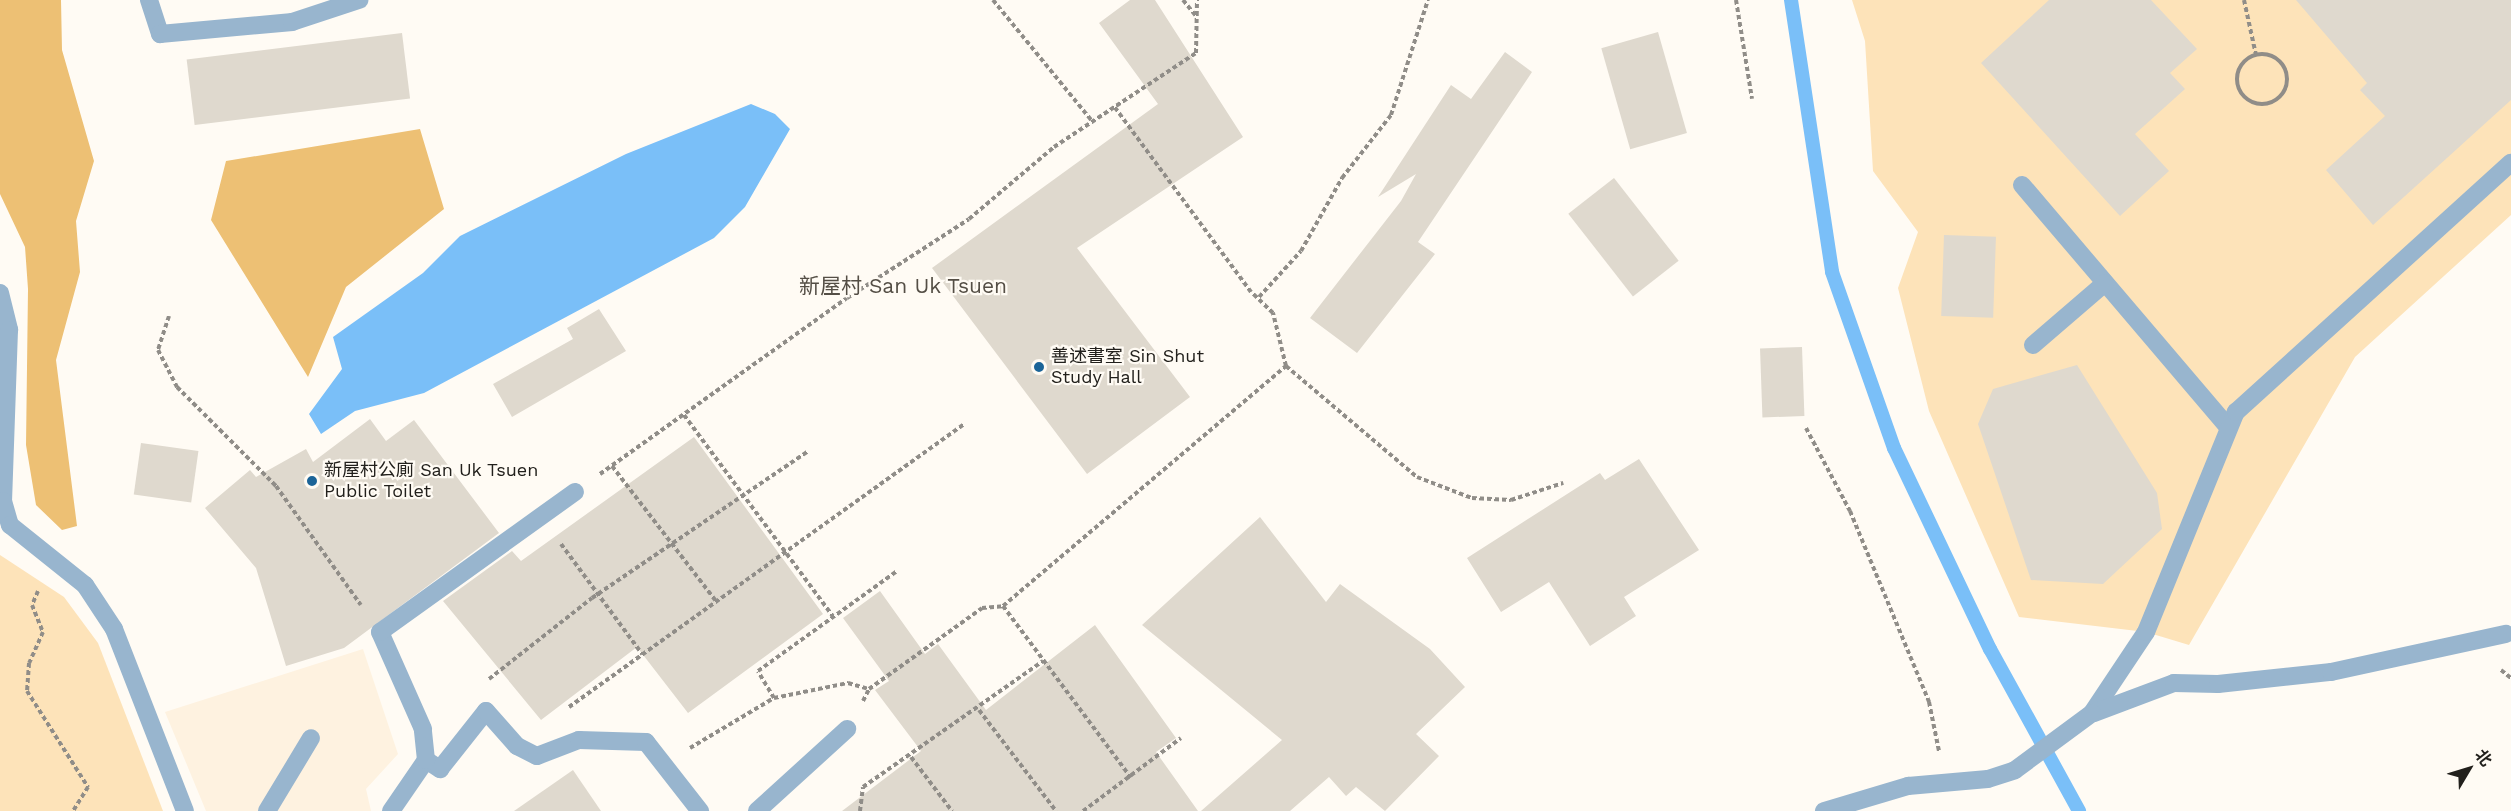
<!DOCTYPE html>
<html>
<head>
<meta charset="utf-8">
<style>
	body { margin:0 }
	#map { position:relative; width:2511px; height:811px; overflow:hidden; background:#fffbf4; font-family:"Work Sans","Noto Sans SC",sans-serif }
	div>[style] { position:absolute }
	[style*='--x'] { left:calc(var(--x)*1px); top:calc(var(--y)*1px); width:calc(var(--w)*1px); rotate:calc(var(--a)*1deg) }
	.built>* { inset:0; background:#fef2e0 }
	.green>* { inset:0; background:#fde3b9 }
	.forest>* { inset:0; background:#edc074 }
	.water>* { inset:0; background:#7abff8 }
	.stream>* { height:14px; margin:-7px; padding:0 7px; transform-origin:7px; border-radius:7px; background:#7abff8 }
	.building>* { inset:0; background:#dfd9ce; transform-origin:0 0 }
	.path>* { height:4px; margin-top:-2px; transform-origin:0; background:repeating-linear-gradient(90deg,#908d88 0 4.5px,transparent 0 7.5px) }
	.path>.ring { margin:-2px; padding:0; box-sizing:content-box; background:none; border:4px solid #908d88; border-radius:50% }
	.lane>* { height:18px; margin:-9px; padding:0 9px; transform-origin:9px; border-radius:9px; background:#98b5ce }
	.street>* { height:18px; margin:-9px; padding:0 9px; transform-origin:9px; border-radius:9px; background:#98b5ce }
	.dots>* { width:16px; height:16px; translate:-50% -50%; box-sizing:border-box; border:3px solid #fffbf4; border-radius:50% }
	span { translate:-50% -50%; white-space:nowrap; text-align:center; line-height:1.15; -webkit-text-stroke:4.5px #fffbf4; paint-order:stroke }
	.poi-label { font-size:18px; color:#22201c }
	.left { translate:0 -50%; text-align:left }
	.quarter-label { font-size:21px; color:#544e45 }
	.north { position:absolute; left:2439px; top:739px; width:60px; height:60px; -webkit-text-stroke:4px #fffbf4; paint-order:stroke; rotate:52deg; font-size:16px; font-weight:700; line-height:24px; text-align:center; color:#22201c }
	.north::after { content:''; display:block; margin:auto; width:21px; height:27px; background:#22201c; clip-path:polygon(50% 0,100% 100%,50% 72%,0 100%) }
</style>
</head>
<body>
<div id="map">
	<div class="built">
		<i style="clip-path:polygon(363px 649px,398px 754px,366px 789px,371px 811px,206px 811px,165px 712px)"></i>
	</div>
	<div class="green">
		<i style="clip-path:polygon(1852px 0,2511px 0,2511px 215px,2355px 357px,2189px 645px,2146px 632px,2019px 617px,1929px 411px,1898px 288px,1918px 232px,1873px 171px,1865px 41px)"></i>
		<i style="clip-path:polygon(0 555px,64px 597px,98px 643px,163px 811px,0 811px)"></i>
	</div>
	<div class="forest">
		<i style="clip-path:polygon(0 0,61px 0,62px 50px,94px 161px,76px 221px,80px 272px,56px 360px,77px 526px,62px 530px,36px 505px,26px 445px,28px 289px,25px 247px,0 194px)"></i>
		<i style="clip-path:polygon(420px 129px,444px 209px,346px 287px,308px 377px,211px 220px,226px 161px)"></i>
	</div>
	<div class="water">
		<i style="clip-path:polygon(751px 104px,775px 114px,790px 129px,745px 207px,714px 238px,424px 393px,355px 411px,321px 434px,309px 414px,342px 369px,333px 337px,423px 273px,460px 236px,626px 154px)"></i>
	</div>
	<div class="stream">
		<i style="--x:1791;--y:0;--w:275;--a:81.4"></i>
		<i style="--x:1832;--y:272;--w:187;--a:70.6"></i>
		<i style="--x:1894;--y:448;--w:223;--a:64.5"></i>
		<i style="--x:1990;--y:649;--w:185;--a:61.2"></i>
	</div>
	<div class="building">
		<i style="clip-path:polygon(1130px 0,1155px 0,1243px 137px,1077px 248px,1190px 397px,1087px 474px,932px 268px,1158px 104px,1099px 23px)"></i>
		<i style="clip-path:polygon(2049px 0,2151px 0,2197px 49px,2170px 73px,2185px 89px,2135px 134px,2169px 171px,2120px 216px,1981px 63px)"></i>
		<i style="clip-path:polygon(2296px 0,2511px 0,2511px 100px,2373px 225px,2326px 170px,2385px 116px,2360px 90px,2367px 83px)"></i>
		<i style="left:1658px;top:32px;width:105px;height:59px;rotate:74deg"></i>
		<i style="left:402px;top:33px;width:66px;height:217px;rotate:83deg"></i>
		<i style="clip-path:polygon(1505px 52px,1532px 72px,1418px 242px,1435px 254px,1357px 353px,1310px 318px,1401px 201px,1416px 174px,1378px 197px,1451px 85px,1471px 99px)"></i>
		<i style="left:1614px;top:178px;width:105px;height:58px;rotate:52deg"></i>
		<i style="left:1944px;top:235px;width:52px;height:81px;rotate:2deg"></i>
		<i style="clip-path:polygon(599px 309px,626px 351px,512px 417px,493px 384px,573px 339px,567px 328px)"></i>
		<i style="left:1802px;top:347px;width:69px;height:42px;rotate:88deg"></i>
		<i style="clip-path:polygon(2077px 365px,2157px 493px,2162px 529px,2103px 584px,2031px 580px,1978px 424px,1993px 389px)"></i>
		<i style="clip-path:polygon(370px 419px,386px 441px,414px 420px,499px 533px,344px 648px,286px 666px,256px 568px,205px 508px,250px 470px,256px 477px,306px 449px,313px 462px)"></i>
		<i style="clip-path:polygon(694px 437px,823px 614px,688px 713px,637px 647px,541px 720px,443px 601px,512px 551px,521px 561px)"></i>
		<i style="left:141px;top:443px;width:58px;height:52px;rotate:8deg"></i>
		<i style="clip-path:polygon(1639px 459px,1699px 550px,1624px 597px,1636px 616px,1590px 646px,1549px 582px,1501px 612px,1467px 558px,1600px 473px,1605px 480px)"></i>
		<i style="clip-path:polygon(1260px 517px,1326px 602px,1340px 584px,1430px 649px,1465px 687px,1416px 734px,1439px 756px,1385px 811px,1356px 787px,1346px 796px,1329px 777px,1290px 811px,1201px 811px,1282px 740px,1142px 625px)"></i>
		<i style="clip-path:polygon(880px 591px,925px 654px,938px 644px,986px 710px,1095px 625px,1176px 738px,1156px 752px,1198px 811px,842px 811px,921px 751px,875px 690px,889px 681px,843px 618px)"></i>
		<i style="clip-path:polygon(573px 770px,601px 811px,514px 811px)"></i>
	</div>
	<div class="path">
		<i style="--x:993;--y:0;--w:156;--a:50.7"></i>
		<i style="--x:1183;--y:0;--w:21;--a:51"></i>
		<i style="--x:1736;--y:0;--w:100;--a:80.8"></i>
		<i style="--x:2244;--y:0;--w:56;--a:77.7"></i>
		<i class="ring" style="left:2237px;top:54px;width:46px;height:46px"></i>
		<i style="--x:1259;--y:297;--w:62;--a:-47.6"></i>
		<i style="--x:1301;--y:251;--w:84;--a:-60.7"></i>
		<i style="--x:1342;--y:178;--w:80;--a:-52.1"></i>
		<i style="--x:1391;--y:115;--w:121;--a:-72.2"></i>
		<i style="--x:169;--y:316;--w:36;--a:108"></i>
		<i style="--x:158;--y:350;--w:42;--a:62.8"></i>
		<i style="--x:177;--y:387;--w:140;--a:45"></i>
		<i style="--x:276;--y:486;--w:146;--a:54.5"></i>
		<i style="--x:1286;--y:366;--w:172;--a:40.3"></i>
		<i style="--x:1417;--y:477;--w:59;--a:20.9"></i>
		<i style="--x:1472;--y:498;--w:39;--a:3"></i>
		<i style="--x:1511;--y:500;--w:55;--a:-18.1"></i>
		<i style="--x:684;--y:415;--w:250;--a:53.5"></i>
		<i style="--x:1806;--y:428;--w:94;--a:62.1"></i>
		<i style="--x:1850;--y:511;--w:207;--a:67.5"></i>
		<i style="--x:1929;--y:702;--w:50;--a:78.5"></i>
		<i style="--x:612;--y:466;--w:170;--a:52.4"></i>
		<i style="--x:600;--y:474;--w:303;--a:-35.5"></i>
		<i style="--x:847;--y:298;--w:145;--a:-32.9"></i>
		<i style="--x:969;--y:219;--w:111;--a:-40.3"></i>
		<i style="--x:1054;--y:147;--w:170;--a:-33.5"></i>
		<i style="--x:1196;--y:53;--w:53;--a:-88.9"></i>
		<i style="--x:561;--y:544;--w:137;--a:53.6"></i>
		<i style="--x:38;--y:591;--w:15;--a:113"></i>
		<i style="--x:32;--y:605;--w:29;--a:68"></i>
		<i style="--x:43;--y:632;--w:34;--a:114"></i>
		<i style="--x:29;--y:663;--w:28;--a:94"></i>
		<i style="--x:27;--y:691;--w:114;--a:57.6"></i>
		<i style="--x:88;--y:787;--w:28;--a:122"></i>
		<i style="--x:1003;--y:606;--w:214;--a:53.3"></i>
		<i style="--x:2501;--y:670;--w:13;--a:39"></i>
		<i style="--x:489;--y:679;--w:131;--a:-38.2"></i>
		<i style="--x:592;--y:598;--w:261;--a:-34.2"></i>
		<i style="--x:774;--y:698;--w:76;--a:-11.5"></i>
		<i style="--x:848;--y:683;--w:22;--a:16"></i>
		<i style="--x:863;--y:701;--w:13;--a:-63"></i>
		<i style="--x:869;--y:689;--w:139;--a:-35.6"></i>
		<i style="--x:982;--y:608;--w:21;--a:-5"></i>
		<i style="--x:1003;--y:606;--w:371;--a:-40.3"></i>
		<i style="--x:1286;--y:366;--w:55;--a:-103.8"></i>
		<i style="--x:1273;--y:313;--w:30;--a:-136"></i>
		<i style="--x:1251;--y:292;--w:231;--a:-126.4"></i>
		<i style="--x:569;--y:707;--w:485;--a:-35.6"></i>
		<i style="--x:979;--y:710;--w:127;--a:52.7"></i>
		<i style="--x:690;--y:748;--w:98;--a:-30.8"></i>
		<i style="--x:774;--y:698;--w:31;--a:-121"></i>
		<i style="--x:758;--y:671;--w:171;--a:-35.7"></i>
		<i style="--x:911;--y:757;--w:68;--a:52.8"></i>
		<i style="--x:860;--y:811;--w:24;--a:-83"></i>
		<i style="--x:863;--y:787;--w:220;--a:-35"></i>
		<i style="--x:1083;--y:811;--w:122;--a:-36.7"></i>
	</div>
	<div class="lane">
		<i style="--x:2022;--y:185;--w:316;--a:49.6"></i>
		<i style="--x:2033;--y:345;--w:95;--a:-40.7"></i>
		<i style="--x:2092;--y:713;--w:97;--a:-56.3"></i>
		<i style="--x:2146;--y:632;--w:238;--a:-67.8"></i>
		<i style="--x:2236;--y:412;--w:371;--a:-42.2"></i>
		<i style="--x:2094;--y:713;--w:85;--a:-20.6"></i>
		<i style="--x:2174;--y:683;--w:44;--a:1.3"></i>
		<i style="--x:2218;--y:684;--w:114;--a:-6.1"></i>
		<i style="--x:2331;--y:672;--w:179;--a:-12.3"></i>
		<i style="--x:267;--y:811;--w:85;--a:-58.9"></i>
	</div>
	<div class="street">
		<i style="--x:149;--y:0;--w:36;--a:72"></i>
		<i style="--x:160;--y:34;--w:133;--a:-5.2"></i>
		<i style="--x:292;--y:22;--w:71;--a:-18.2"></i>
		<i style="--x:0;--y:293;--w:38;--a:76"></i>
		<i style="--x:9;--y:330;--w:171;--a:92"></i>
		<i style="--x:3;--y:501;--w:25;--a:74"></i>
		<i style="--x:10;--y:525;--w:96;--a:38.7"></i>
		<i style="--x:85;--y:585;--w:53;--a:56.6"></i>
		<i style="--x:114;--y:629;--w:195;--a:68.7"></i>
		<i style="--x:426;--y:760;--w:17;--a:33"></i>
		<i style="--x:440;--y:769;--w:74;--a:-51.6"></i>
		<i style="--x:486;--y:711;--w:47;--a:48.5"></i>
		<i style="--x:517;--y:746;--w:22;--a:27"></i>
		<i style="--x:537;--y:756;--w:45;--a:-20.9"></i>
		<i style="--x:579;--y:740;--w:67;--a:1.7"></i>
		<i style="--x:646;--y:742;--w:88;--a:52"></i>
		<i style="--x:391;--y:811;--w:62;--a:-55.5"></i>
		<i style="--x:426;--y:760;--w:31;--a:-96"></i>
		<i style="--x:423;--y:729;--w:106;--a:-113.9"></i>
		<i style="--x:380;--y:632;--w:240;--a:-35.7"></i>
		<i style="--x:757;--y:811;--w:122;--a:-42.3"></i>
		<i style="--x:1824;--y:811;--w:88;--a:-16.6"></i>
		<i style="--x:1908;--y:786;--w:80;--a:-5"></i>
		<i style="--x:1988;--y:779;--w:28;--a:-18"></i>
		<i style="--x:2015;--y:770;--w:96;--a:-36.5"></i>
	</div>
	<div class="dots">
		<i style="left:1039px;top:367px;background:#1b6498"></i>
		<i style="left:312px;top:481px;background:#1b6498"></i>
	</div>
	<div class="poi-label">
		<span class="left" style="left:1051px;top:367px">善述書室 Sin Shut<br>Study Hall</span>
		<span class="left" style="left:324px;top:481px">新屋村公廁 San Uk Tsuen<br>Public Toilet</span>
	</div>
	<div class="quarter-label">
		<span style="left:903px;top:286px">新屋村 San Uk Tsuen</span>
	</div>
	<div class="north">北</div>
</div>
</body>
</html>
